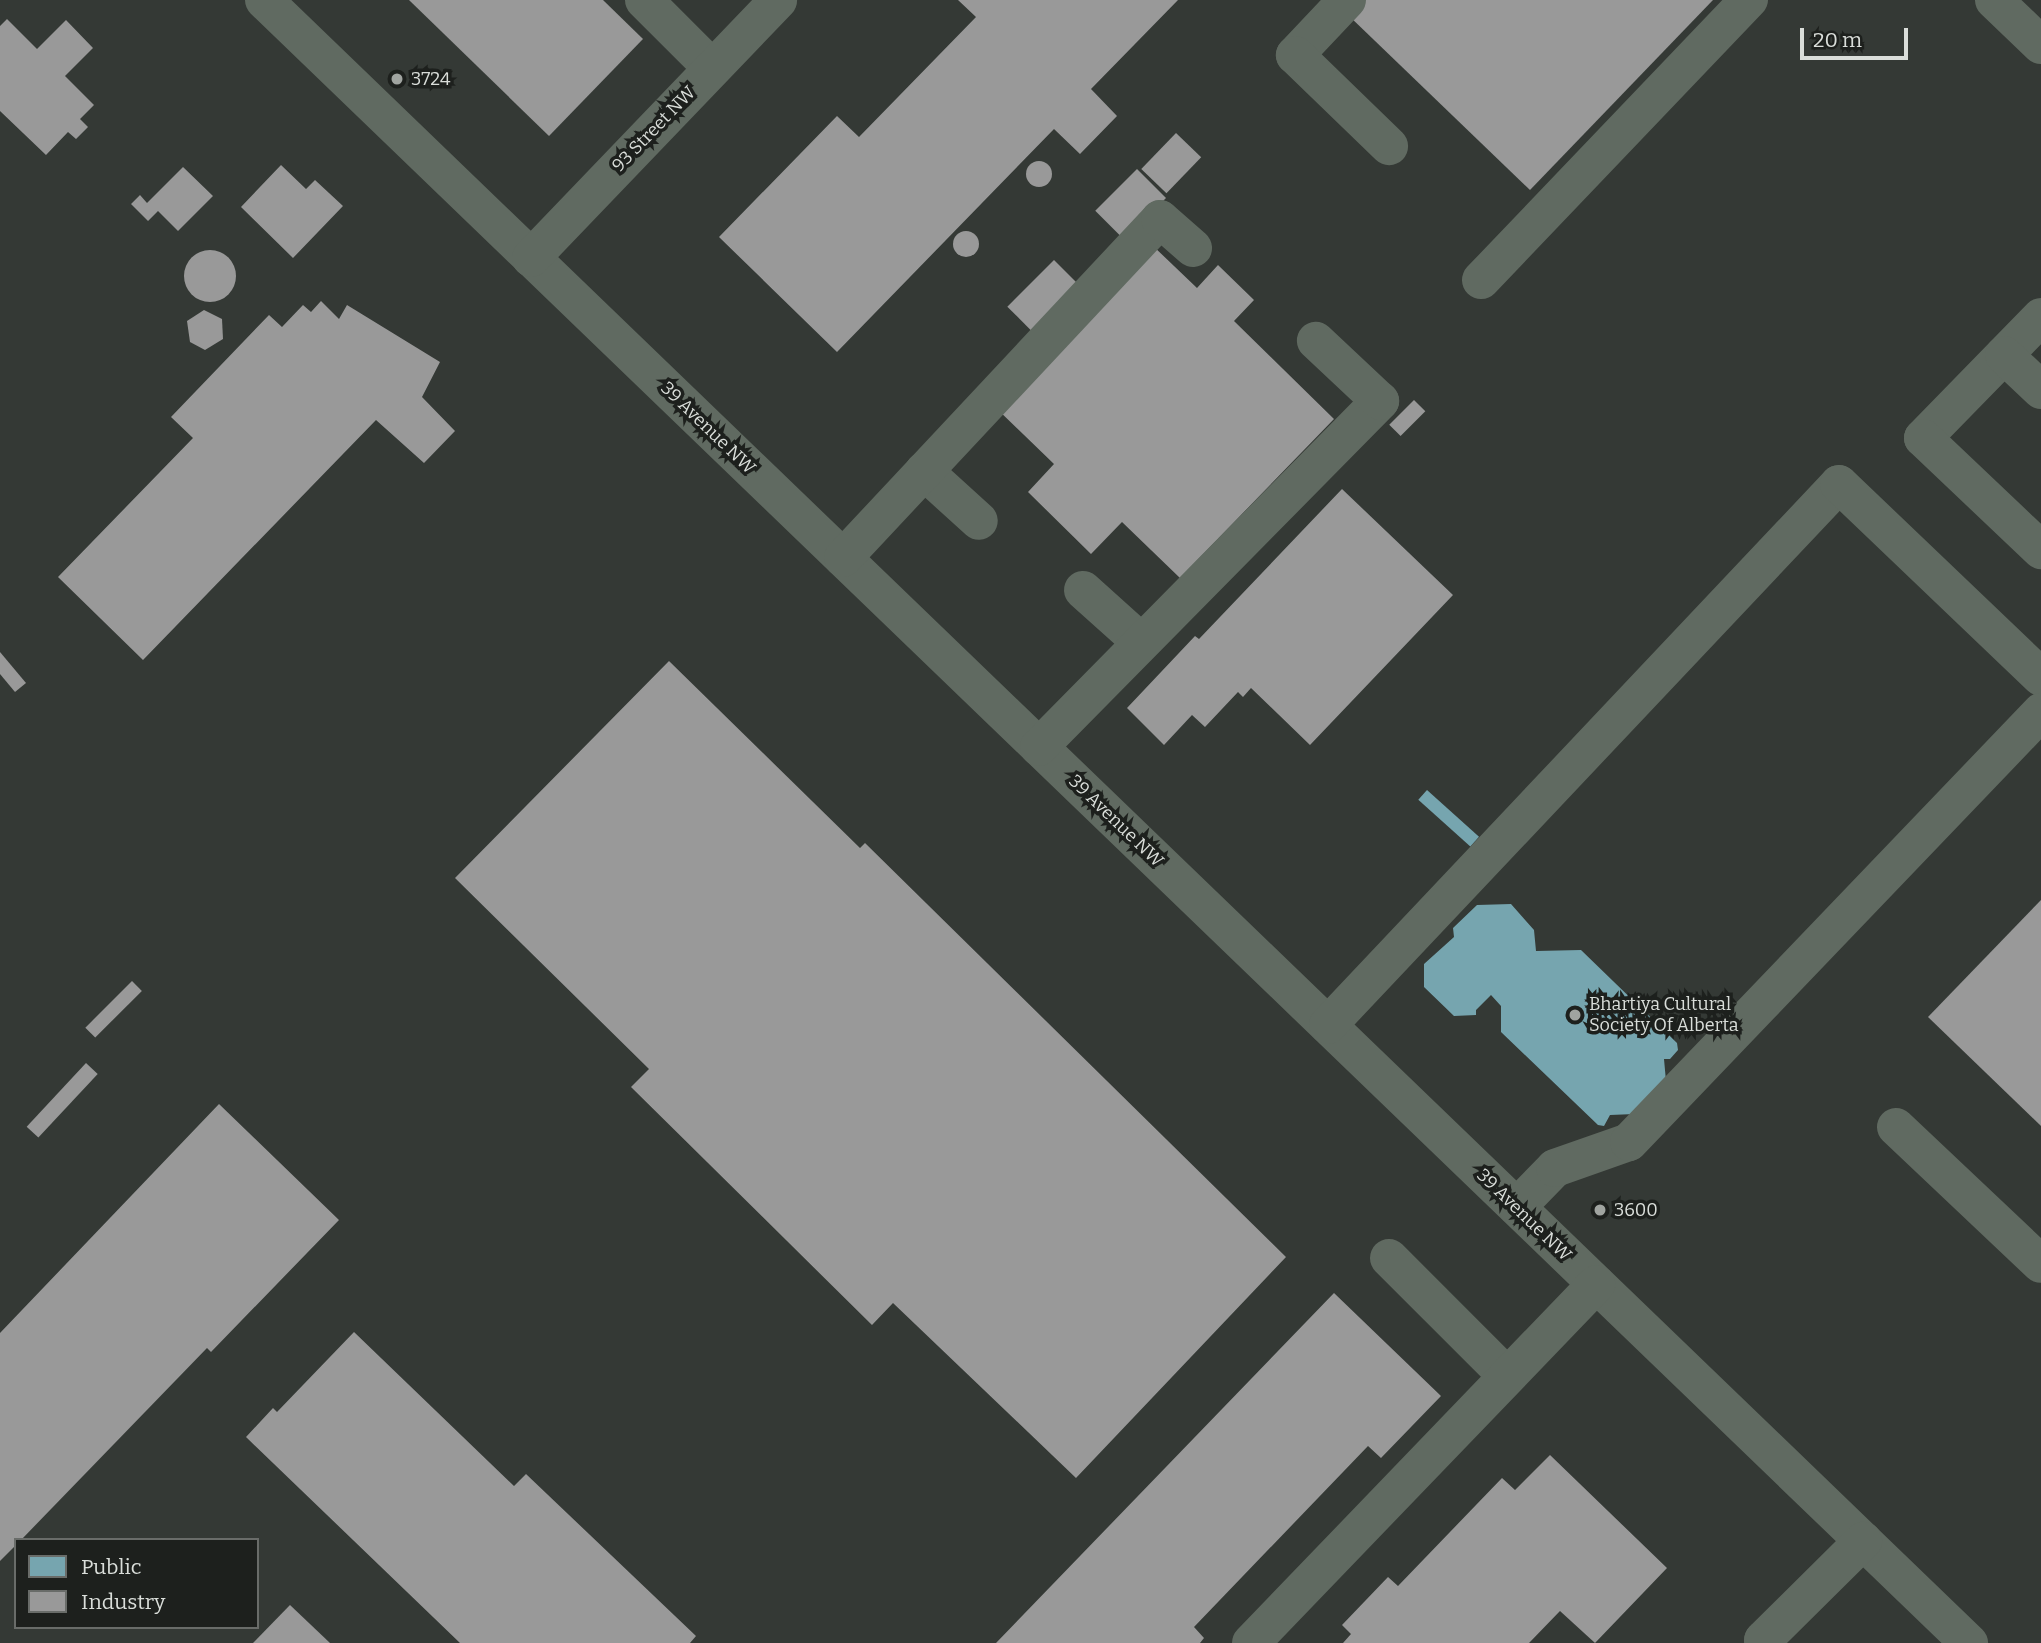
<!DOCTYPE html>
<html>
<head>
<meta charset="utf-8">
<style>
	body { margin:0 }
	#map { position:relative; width:2041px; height:1643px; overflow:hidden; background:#343935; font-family:Bitter,serif }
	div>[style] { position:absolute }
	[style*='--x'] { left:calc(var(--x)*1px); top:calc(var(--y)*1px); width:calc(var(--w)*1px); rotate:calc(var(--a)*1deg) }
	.public>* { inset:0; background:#76a5af; transform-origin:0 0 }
	.industry>* { inset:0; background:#999; transform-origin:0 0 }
	.round { border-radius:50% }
	.minor>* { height:38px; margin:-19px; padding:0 19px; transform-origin:19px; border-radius:19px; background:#606a61 }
	.dots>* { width:19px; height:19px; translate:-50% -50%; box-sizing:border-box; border:4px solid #1d201d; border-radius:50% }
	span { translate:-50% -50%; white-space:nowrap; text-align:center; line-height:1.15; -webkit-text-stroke:7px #1d201d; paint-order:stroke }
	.poi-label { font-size:18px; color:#dadeda }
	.left { translate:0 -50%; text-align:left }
	.street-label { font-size:18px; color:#dadeda }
	.legend { position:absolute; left:14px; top:1538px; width:245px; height:91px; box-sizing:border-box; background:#1d201d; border:2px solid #696c69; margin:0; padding:9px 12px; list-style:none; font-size:21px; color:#dadeda }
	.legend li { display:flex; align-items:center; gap:14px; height:35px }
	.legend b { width:35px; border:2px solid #696c69 }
	.scale { position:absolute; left:1800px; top:28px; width:108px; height:32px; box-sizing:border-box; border:4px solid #dadeda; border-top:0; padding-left:9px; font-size:21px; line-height:24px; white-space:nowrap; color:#dadeda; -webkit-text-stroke:5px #1d201d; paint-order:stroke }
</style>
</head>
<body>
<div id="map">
	<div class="public">
		<i style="left:1427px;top:790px;width:70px;height:13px;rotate:42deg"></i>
		<i style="clip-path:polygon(1511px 904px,1534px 930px,1536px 951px,1581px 950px,1677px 1043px,1678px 1050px,1670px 1059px,1664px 1059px,1666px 1081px,1635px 1114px,1610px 1115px,1604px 1126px,1598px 1125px,1501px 1032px,1501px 1006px,1491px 995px,1476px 1010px,1476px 1015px,1454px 1016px,1424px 987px,1424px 964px,1454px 937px,1453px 928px,1477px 905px)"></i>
	</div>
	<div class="industry">
		<i style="clip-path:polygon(409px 0,603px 0,643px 39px,549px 136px)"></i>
		<i style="clip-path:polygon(958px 0,1178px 0,1091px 89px,1117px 116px,1080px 154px,1054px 129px,837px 352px,719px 237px,837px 116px,859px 137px,976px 17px)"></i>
		<i style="clip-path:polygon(1360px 0,1713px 0,1530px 190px,1347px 14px)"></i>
		<i style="clip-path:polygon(7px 19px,37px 49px,66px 20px,93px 48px,65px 76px,94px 105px,80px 119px,88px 127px,76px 139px,68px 132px,46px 155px,0 111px,0 26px)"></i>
		<i style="left:1176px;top:133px;width:35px;height:50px;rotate:44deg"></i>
		<i class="round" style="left:1026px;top:161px;width:26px;height:26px"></i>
		<i style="clip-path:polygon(281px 165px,306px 189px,315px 180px,343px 206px,293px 258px,241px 207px)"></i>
		<i style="clip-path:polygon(183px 167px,213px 196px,178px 231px,158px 211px,148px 221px,131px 204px,140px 195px,147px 203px)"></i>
		<i style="left:1137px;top:169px;width:41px;height:59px;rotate:45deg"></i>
		<i class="round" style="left:953px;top:231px;width:26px;height:26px"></i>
		<i style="clip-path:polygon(1151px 244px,1197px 288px,1218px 265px,1254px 300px,1234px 321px,1334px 419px,1180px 578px,1122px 522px,1091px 554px,1028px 492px,1054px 464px,994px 406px)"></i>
		<i class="round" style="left:184px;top:250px;width:52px;height:52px"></i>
		<i style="left:1054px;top:260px;width:35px;height:66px;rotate:45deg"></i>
		<i style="clip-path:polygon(321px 301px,339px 319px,347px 305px,440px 362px,422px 397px,455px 431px,424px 463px,376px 420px,143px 660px,58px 577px,193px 438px,171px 417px,269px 315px,282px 327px,303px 305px,311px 312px)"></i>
		<i style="clip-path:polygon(204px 310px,222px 319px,223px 339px,205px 350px,190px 342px,187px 321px)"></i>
		<i style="left:1414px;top:400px;width:16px;height:35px;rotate:45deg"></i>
		<i style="clip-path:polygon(1342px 489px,1453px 595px,1310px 745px,1251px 688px,1243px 697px,1238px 692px,1205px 727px,1192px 715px,1164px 745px,1127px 708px,1195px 636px,1199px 639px)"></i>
		<i style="clip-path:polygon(0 652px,26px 683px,15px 692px,0 674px)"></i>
		<i style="clip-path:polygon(669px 661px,860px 848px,865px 843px,1286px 1257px,1076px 1478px,893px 1303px,872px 1325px,631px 1087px,649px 1069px,455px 878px)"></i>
		<i style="clip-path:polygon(2041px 900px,2041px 1126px,1928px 1017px)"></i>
		<i style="left:132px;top:981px;width:14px;height:66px;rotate:45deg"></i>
		<i style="left:86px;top:1063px;width:16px;height:87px;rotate:43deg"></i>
		<i style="clip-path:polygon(219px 1104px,339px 1220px,211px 1352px,207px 1348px,21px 1540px,16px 1540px,16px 1545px,0 1561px,0 1333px)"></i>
		<i style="clip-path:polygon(1334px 1293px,1441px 1396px,1381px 1458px,1368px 1446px,1194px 1627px,1204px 1638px,1200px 1643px,996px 1643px)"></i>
		<i style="clip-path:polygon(354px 1332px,514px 1486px,526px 1474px,696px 1636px,690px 1643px,460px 1643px,246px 1437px,273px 1408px,277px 1412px)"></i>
		<i style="clip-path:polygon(1550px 1455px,1667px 1568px,1595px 1643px,1560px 1611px,1529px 1643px,1343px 1643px,1351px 1634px,1342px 1625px,1388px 1577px,1398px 1586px,1502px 1478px,1515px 1490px)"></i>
		<i style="clip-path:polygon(290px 1605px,330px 1643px,253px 1643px)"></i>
	</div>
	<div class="minor">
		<i style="--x:264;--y:0;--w:2368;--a:43.94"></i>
		<i style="--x:644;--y:0;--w:96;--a:45"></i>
		<i style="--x:1347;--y:0;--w:76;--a:133.4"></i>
		<i style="--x:1295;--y:55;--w:131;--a:44.1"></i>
		<i style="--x:1994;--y:0;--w:65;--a:43.8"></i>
		<i style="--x:531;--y:258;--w:357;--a:-46.2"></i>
		<i style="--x:1481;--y:280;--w:388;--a:-46.3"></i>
		<i style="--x:2041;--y:317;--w:169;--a:134.3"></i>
		<i style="--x:1923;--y:438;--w:163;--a:43.5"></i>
		<i style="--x:2004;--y:355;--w:51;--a:43.4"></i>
		<i style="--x:924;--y:471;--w:74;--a:42.3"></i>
		<i style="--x:843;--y:558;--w:464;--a:-46.9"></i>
		<i style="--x:1160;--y:219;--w:44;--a:41.3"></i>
		<i style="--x:1083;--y:590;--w:78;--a:41.9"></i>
		<i style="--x:1039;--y:747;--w:486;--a:-45.4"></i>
		<i style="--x:1380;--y:401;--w:88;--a:-136.8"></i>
		<i style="--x:1328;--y:1025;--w:744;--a:-46.63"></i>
		<i style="--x:1839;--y:484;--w:279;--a:43.7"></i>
		<i style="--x:1896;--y:1127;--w:199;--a:43.4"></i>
		<i style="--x:1517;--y:1207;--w:54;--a:-45.7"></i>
		<i style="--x:1555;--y:1168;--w:78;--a:-19.4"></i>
		<i style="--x:1629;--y:1142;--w:596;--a:-46.22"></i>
		<i style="--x:1389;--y:1258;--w:167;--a:45"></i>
		<i style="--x:1251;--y:1643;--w:498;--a:-46.1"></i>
		<i style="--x:1766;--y:1643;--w:4;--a:-135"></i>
		<i style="--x:1763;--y:1640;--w:141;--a:-44.7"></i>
	</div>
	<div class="dots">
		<i style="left:397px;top:79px;background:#a0a4a0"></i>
		<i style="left:1575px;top:1015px;background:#a0a4a0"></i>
		<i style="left:1600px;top:1210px;background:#a0a4a0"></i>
	</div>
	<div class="poi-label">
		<span class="left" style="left:411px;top:79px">3724</span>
		<span class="left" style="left:1589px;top:1015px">Bhartiya Cultural<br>Society Of Alberta</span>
		<span class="left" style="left:1614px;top:1210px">3600</span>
	</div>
	<div class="street-label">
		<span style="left:654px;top:129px;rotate:-46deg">93 Street NW</span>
		<span style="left:708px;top:428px;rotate:44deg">39 Avenue NW</span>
		<span style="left:1116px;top:821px;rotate:44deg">39 Avenue NW</span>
		<span style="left:1524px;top:1215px;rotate:44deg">39 Avenue NW</span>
	</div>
	<ul class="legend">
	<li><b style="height:19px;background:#76a5af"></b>Public</li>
	<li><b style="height:19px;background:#999"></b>Industry</li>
	</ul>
	<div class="scale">20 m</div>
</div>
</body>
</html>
